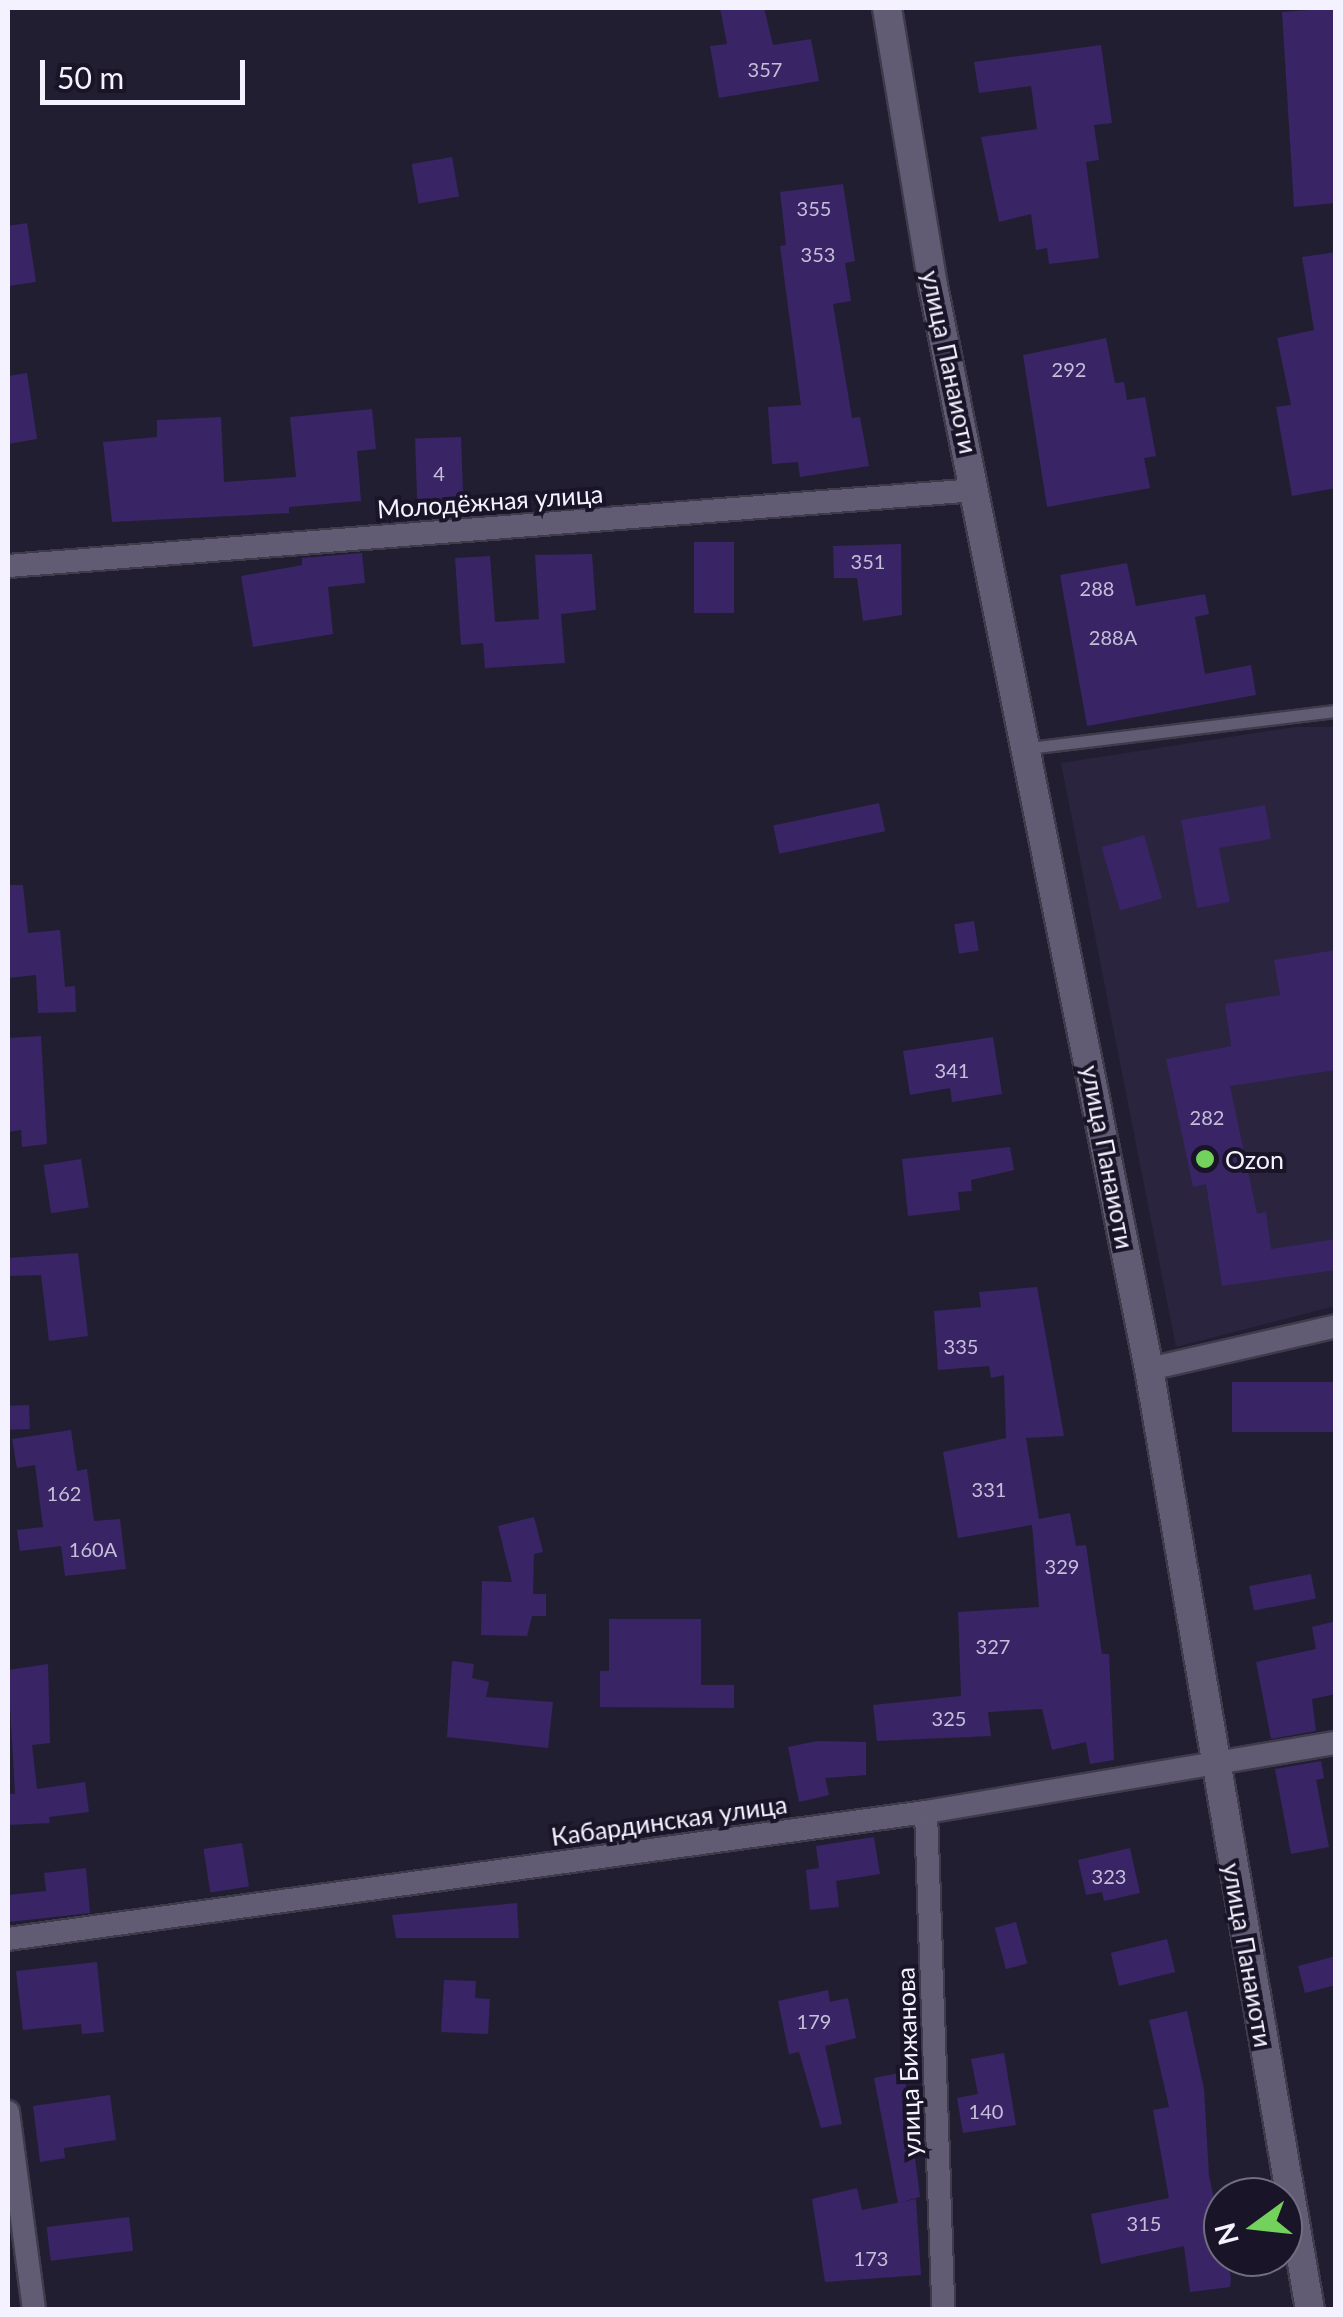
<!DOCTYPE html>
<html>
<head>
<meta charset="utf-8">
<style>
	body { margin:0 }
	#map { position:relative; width:1343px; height:2317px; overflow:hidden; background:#221e32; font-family:Lato,sans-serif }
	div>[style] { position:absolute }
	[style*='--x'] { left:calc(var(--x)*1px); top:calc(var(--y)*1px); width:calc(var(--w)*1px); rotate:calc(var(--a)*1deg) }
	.built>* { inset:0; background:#2a243e }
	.building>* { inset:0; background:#392465; transform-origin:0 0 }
	.roads { filter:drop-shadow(2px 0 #3f3b4b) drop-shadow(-2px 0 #3f3b4b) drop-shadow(0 2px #3f3b4b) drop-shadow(0 -2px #3f3b4b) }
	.service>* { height:11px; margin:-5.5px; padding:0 5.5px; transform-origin:5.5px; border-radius:5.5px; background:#615c74 }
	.minor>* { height:22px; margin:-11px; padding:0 11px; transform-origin:11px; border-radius:11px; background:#615c74 }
	.tertiary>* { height:28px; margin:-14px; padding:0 14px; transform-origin:14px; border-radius:14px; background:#615c74 }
	.dots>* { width:28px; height:28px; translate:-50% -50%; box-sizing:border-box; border:5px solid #191428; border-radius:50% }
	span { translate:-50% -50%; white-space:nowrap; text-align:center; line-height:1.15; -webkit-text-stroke:8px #191428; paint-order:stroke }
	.number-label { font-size:20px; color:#c5bed8 }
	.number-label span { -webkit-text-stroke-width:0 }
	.street-label { font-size:25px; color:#f4f2fe }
	.poi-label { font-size:25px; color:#f4f2fe }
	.left { translate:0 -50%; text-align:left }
	.frame { position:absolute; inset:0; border:10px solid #f4f2fe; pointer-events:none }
	.north { position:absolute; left:1203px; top:2177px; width:100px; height:100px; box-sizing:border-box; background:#191428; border:2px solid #716d7e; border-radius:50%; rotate:255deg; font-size:28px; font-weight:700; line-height:40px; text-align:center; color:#f4f2fe }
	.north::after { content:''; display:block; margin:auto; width:35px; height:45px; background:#73d25c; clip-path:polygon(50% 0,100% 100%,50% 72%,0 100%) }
	.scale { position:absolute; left:40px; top:60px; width:205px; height:45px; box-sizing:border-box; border:5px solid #f4f2fe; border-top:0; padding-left:12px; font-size:30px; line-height:35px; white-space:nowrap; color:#f4f2fe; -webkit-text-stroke:8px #191428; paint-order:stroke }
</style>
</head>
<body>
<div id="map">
	<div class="built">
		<i style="clip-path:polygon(1295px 727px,1335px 727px,1335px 1306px,1176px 1347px,1061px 763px)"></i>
	</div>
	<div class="building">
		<i style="clip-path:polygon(720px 8px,764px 8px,773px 45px,811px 39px,819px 81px,719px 98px,710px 46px,727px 44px)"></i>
		<i style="clip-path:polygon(1336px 8px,1336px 203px,1294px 207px,1282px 12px)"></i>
		<i style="clip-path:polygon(1101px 45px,1112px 123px,1094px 125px,1099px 160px,1086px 162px,1099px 258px,1049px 264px,1047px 248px,1036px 250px,1031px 214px,999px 222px,981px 137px,1037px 129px,1031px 86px,979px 93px,974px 62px)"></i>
		<i style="left:452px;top:157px;width:40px;height:41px;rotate:80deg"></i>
		<i style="clip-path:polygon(843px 184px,855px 261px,845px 263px,851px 301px,833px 304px,852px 418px,860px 417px,869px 466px,800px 477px,798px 462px,772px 464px,768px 407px,801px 405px,780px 246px,786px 245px,780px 192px)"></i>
		<i style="clip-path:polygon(27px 223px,36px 282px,8px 286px,8px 226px)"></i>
		<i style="clip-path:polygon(1336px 252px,1336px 488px,1292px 496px,1276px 407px,1291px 405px,1277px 338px,1314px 330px,1302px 257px)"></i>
		<i style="clip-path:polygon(1106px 338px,1115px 383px,1124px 382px,1127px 400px,1145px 397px,1156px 456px,1144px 458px,1150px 488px,1047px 507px,1023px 355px)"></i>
		<i style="clip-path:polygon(27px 373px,37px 439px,8px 444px,8px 376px)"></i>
		<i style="clip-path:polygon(372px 409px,376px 449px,357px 451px,361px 501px,289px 507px,289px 513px,112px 522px,103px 442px,157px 437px,157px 420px,221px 417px,224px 482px,296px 477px,290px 417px)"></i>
		<i style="left:461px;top:437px;width:70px;height:46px;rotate:88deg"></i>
		<i style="left:694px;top:542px;width:40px;height:71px"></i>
		<i style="clip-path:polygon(901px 544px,902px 615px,863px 621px,857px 578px,834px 578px,833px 546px)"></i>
		<i style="clip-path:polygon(362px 553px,365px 583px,328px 587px,333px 634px,253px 647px,241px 576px,302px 565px,302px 558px)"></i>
		<i style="clip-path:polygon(592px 554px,596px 610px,561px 614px,565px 663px,485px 668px,483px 643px,461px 645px,455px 558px,490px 556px,495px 622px,539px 619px,535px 555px)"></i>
		<i style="clip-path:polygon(1127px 563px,1136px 606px,1205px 594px,1209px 614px,1195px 617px,1205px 674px,1251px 665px,1256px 695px,1087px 726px,1060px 575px)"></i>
		<i style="left:879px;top:803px;width:29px;height:108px;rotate:78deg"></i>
		<i style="clip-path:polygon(1265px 805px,1271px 839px,1219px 848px,1230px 902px,1197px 908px,1181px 820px)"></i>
		<i style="left:1144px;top:835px;width:66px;height:44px;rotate:74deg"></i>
		<i style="clip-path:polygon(8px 885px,23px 885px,28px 933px,60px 930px,65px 987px,75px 986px,76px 1012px,38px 1013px,36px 975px,8px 978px)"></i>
		<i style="left:974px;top:921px;width:30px;height:20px;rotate:81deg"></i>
		<i style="clip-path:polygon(1336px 950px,1336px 1070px,1230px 1086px,1257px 1214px,1266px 1212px,1271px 1249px,1336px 1239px,1336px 1270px,1222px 1286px,1206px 1184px,1193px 1187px,1166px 1059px,1231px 1046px,1225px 1004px,1280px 995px,1274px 960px)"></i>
		<i style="clip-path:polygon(41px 1036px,47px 1144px,22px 1147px,21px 1130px,8px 1132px,8px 1038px)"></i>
		<i style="clip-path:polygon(993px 1037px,1002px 1094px,952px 1102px,950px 1088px,910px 1095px,903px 1051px)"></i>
		<i style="clip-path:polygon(1010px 1147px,1014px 1170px,971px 1180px,972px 1191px,958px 1192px,960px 1210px,908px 1216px,902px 1159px)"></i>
		<i style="left:81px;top:1159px;width:49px;height:38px;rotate:81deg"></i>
		<i style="clip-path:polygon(78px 1253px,88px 1336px,49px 1341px,41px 1275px,8px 1276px,8px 1258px)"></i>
		<i style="clip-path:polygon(1037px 1287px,1064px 1436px,1026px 1438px,1039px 1519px,1070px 1513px,1076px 1546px,1086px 1545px,1102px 1654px,1109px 1654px,1114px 1760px,1090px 1764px,1086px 1742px,1052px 1750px,1042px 1709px,988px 1712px,991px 1736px,877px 1741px,873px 1705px,961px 1696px,958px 1612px,1039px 1607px,1032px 1525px,958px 1538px,943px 1452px,1006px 1438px,1004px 1375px,991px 1378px,989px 1366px,938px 1370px,934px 1311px,981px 1307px,979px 1292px)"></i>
		<i style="left:1336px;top:1382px;width:50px;height:104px;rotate:90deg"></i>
		<i style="left:29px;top:1405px;width:24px;height:21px;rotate:88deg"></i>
		<i style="clip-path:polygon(71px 1430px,77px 1471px,87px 1469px,94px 1521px,120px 1519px,126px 1569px,65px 1576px,61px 1546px,20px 1551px,17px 1530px,43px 1527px,35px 1465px,17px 1468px,12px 1439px)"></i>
		<i style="clip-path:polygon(534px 1517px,543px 1552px,534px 1554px,533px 1594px,546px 1594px,546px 1616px,532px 1616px,527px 1636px,481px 1635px,482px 1581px,512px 1582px,498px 1526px)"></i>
		<i style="left:1311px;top:1574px;width:25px;height:63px;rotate:79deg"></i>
		<i style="clip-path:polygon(609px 1619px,701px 1619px,701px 1685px,734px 1685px,734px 1708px,600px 1707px,600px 1671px,609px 1671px)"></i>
		<i style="clip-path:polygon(1336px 1621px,1336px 1694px,1312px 1699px,1316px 1731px,1271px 1739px,1256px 1662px,1316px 1649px,1312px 1627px)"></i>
		<i style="clip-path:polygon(452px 1661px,474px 1664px,472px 1678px,489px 1682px,486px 1697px,553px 1702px,548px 1748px,447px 1737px)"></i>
		<i style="clip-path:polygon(48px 1664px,50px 1743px,32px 1745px,37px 1789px,85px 1782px,89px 1812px,49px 1817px,50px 1823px,8px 1825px,8px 1794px,15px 1794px,8px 1670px)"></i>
		<i style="clip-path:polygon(817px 1741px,866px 1742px,866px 1775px,825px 1778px,829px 1795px,799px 1802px,788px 1747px)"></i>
		<i style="clip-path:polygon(1321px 1761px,1324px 1778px,1316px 1780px,1329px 1847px,1291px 1854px,1275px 1769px)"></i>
		<i style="clip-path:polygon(874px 1837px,880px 1874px,836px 1881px,839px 1907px,810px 1910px,806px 1870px,819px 1868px,816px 1846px)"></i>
		<i style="left:242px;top:1843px;width:44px;height:39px;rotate:81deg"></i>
		<i style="clip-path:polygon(1130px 1848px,1140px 1893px,1104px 1901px,1102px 1892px,1086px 1895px,1078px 1860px)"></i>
		<i style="clip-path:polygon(86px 1868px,90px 1913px,9px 1922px,8px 1895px,46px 1891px,44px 1873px)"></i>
		<i style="clip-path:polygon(517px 1903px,519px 1938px,396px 1938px,392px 1915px)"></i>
		<i style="left:1016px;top:1922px;width:43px;height:22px;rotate:75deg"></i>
		<i style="left:1167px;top:1939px;width:34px;height:58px;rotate:76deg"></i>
		<i style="clip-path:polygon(1336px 1956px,1336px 1985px,1305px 1993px,1298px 1966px)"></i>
		<i style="clip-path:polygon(97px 1962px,104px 2032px,82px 2034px,81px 2024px,23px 2030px,16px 1971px)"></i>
		<i style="clip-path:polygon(444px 1980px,476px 1981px,475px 1998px,490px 1999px,488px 2034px,441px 2032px)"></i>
		<i style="clip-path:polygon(828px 1990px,830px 2002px,848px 1998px,856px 2038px,825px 2046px,842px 2124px,821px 2128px,799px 2052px,789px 2054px,778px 2001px)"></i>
		<i style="clip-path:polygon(1187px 2011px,1204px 2089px,1209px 2176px,1231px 2278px,1230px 2287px,1190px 2292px,1184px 2246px,1101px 2264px,1091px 2214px,1169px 2198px,1153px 2110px,1169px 2107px,1149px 2020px)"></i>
		<i style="clip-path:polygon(1004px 2053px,1016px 2125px,963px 2133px,957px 2098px,978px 2094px,971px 2059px)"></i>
		<i style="clip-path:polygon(904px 2072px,920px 2197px,898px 2203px,874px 2078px)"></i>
		<i style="clip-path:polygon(110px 2095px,116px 2140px,64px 2148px,65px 2158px,40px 2162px,33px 2106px)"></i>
		<i style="clip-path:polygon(857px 2188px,862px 2210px,916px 2199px,921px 2275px,825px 2282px,812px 2199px)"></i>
		<i style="left:129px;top:2217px;width:34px;height:83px;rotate:83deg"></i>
	</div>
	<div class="roads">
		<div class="service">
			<i style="--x:1029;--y:748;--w:309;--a:-6.9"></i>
		</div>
		<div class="minor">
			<i style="--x:8;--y:566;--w:971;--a:-4.49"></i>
			<i style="--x:1149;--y:1369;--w:192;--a:-12.9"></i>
			<i style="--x:926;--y:1812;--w:498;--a:88"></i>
			<i style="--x:8;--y:1939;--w:927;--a:-7.88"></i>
			<i style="--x:926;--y:1812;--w:416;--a:-9.6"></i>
			<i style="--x:8;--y:2112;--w:200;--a:82.5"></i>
		</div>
		<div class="tertiary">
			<i style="--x:887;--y:8;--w:282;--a:80.6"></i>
			<i style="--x:933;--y:286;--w:1104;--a:78.72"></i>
			<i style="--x:1149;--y:1369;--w:955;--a:80.29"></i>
		</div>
	</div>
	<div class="dots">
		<i style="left:1205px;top:1159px;background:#73d25c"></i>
	</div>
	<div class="number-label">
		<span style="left:765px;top:69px">357</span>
		<span style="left:814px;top:208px">355</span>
		<span style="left:818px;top:254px">353</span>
		<span style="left:1069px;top:369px">292</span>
		<span style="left:439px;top:473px">4</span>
		<span style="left:868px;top:561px">351</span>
		<span style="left:1097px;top:588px">288</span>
		<span style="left:1113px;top:637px">288А</span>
		<span style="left:952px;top:1070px">341</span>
		<span style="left:1207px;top:1117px">282</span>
		<span style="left:961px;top:1346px">335</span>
		<span style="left:989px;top:1489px">331</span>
		<span style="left:64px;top:1493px">162</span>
		<span style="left:93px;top:1549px">160А</span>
		<span style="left:1062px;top:1566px">329</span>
		<span style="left:993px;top:1646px">327</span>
		<span style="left:949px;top:1718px">325</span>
		<span style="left:1109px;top:1876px">323</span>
		<span style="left:814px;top:2021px">179</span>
		<span style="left:986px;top:2111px">140</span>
		<span style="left:1144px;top:2223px">315</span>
		<span style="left:871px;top:2258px">173</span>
	</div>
	<div class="street-label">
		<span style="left:950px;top:362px;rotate:78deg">улица Панаиоти</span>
		<span style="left:490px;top:501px;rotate:-4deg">Молодёжная улица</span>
		<span style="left:1108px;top:1157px;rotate:79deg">улица Панаиоти</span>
		<span style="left:669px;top:1820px;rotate:-8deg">Кабардинская улица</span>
		<span style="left:1248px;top:1955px;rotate:80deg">улица Панаиоти</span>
		<span style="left:908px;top:2062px;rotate:-92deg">улица Бижанова</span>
	</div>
	<div class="poi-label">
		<span class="left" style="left:1225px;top:1159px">Ozon</span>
	</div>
	<div class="frame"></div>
	<div class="north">N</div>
	<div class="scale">50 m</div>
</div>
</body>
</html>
